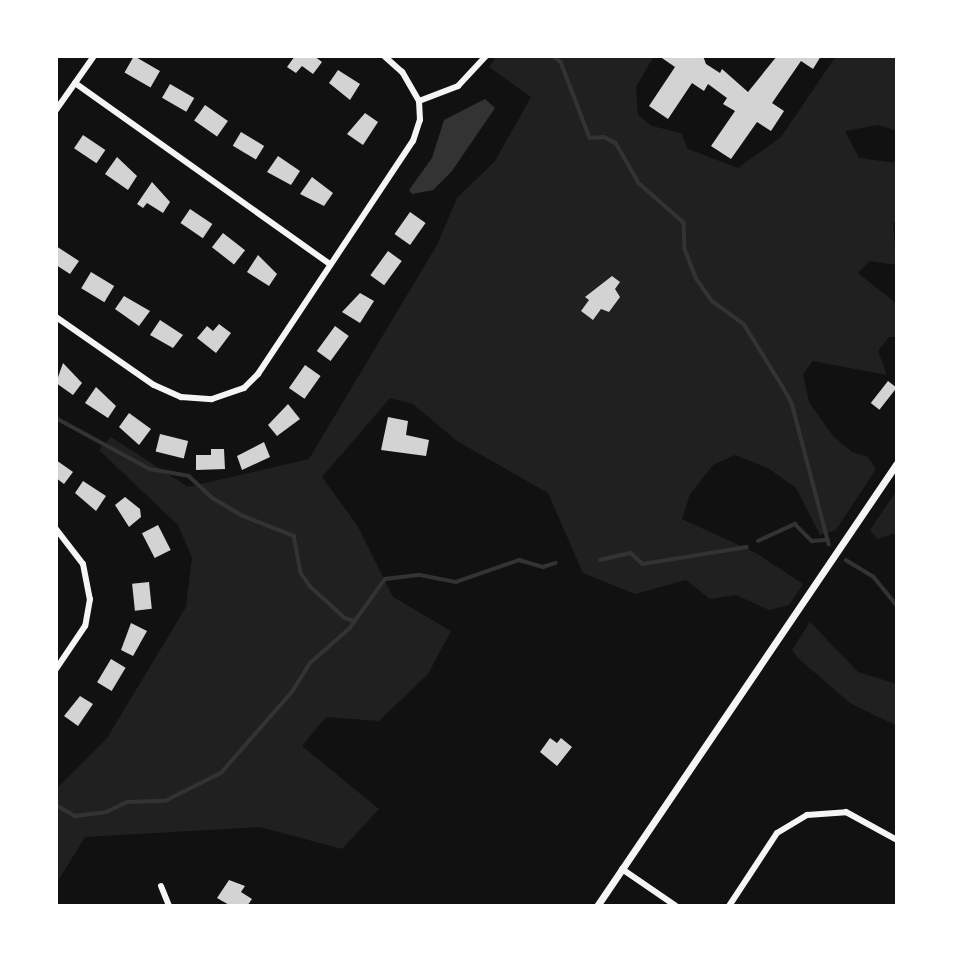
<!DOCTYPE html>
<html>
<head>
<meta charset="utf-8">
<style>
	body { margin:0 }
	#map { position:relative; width:953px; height:962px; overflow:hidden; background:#111; font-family:"PT Serif",serif }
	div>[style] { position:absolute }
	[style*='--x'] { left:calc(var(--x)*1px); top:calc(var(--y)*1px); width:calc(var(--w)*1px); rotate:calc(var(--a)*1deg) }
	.green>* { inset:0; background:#202020 }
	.water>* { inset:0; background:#333 }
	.stream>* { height:3.5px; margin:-1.75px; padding:0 1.75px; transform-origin:1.75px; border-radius:1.75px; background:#333 }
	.building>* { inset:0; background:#d3d3d3; transform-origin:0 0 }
	.minor>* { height:6px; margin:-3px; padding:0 3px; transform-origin:3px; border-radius:3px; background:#f5f5f5 }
	.tertiary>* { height:7px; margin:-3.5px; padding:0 3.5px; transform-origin:3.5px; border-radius:3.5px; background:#f5f5f5 }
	span { translate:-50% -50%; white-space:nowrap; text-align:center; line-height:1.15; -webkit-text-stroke:5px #fff; paint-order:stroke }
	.frame { position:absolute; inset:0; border:58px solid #fff; pointer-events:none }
</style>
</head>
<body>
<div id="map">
	<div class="green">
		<i style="clip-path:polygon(497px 56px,654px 56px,636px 87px,638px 115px,652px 126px,681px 133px,688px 149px,738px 168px,781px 137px,836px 56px,896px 56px,897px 131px,878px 125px,845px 131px,859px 158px,897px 163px,897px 222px,893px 223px,897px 265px,870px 261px,858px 273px,897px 304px,897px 337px,889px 337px,878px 351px,887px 375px,813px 361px,803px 374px,809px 402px,833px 436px,852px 452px,868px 457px,876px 469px,836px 530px,820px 535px,796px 488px,768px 468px,735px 455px,713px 465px,690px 494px,682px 519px,756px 553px,803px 584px,789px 605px,769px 610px,736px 595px,710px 599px,686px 580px,635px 594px,583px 573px,548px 493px,457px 441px,413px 404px,390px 398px,322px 477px,357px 525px,393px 597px,451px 631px,428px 674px,379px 721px,326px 717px,302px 746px,379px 809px,342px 849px,260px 827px,85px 837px,56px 884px,56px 789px,107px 738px,186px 607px,192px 558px,178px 525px,99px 450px,111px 437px,188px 487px,309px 459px,437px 245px,457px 198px,495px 161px,531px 97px,489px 67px)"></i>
		<i style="clip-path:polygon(897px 490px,897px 533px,877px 539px,870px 530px)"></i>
		<i style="clip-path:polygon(810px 622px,858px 672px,897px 684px,897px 726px,850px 703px,799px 659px,792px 650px)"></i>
	</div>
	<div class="water">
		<i style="clip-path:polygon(485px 99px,495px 108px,452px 171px,433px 190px,412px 194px,409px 190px,432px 158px,444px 120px)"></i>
	</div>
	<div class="stream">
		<i style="--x:553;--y:56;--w:10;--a:37"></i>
		<i style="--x:561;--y:62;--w:81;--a:69.1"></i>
		<i style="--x:590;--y:138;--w:14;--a:-4"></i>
		<i style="--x:604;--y:137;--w:13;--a:27"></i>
		<i style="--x:616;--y:143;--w:46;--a:60.1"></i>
		<i style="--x:639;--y:183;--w:60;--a:41.6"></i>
		<i style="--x:684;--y:223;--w:26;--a:88"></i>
		<i style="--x:685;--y:249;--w:31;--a:69"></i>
		<i style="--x:696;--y:278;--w:28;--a:55"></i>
		<i style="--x:712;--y:301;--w:39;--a:36"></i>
		<i style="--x:744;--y:324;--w:74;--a:58.2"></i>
		<i style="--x:783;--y:387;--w:18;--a:61"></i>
		<i style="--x:792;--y:403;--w:146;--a:75.3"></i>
		<i style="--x:56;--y:418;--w:107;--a:28.5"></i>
		<i style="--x:150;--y:469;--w:40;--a:10"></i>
		<i style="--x:189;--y:476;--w:33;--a:43"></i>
		<i style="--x:213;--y:498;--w:35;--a:31"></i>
		<i style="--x:243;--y:516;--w:55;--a:21.4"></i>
		<i style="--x:294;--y:536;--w:38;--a:79"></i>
		<i style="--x:301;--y:573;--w:16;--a:55"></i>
		<i style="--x:310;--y:586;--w:47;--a:42.4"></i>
		<i style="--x:345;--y:618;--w:10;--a:17"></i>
		<i style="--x:758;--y:541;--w:41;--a:-24.7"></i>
		<i style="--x:795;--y:524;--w:24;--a:45"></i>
		<i style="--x:812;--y:541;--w:16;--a:-4"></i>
		<i style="--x:600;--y:560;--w:32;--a:-13"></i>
		<i style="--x:631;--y:553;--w:16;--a:43"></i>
		<i style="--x:643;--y:564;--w:105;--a:-9.3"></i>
		<i style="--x:846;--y:560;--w:33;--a:31"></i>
		<i style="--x:874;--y:577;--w:36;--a:51"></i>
		<i style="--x:56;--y:805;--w:22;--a:30"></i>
		<i style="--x:75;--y:816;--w:31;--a:-7"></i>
		<i style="--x:106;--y:812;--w:23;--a:-25"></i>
		<i style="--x:127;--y:802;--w:38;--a:-2"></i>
		<i style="--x:165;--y:801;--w:63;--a:-26.6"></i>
		<i style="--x:221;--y:773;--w:108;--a:-48.8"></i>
		<i style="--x:292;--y:692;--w:34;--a:-58"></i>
		<i style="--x:310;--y:663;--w:53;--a:-41.2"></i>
		<i style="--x:350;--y:628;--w:60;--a:-54.5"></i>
		<i style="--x:385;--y:579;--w:35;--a:-7"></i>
		<i style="--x:420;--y:575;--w:37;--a:11"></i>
		<i style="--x:456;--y:582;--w:67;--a:-19.2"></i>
		<i style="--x:519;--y:560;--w:25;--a:16"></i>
		<i style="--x:543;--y:567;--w:13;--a:-18"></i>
	</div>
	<div class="building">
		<i style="left:134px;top:56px;width:30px;height:19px;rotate:30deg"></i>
		<i style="clip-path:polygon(295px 56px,314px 56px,322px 62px,313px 74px,302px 66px,296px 73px,287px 67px)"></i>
		<i style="clip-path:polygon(659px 56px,703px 56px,706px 64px,720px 73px,722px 69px,748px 92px,777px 56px,821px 56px,813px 69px,801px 61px,772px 103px,784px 111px,771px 131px,757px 122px,731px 159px,711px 146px,735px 111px,723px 104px,727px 98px,708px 84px,704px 91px,692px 83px,668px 119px,649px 106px,675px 67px)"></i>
		<i style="clip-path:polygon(338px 70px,360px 84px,350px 100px,329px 83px)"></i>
		<i style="left:170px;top:84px;width:28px;height:16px;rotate:30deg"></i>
		<i style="left:205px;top:105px;width:28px;height:19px;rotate:35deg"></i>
		<i style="clip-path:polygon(365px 113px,378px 122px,363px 145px,347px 134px)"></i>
		<i style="left:241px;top:132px;width:27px;height:16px;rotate:31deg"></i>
		<i style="left:83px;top:135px;width:27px;height:16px;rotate:34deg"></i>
		<i style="clip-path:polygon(278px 156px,300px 171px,291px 185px,267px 172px)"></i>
		<i style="clip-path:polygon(117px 157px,137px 176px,128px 190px,105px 174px)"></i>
		<i style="clip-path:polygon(312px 177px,333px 193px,324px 206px,300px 194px)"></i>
		<i style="clip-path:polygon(152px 182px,170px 202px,163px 213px,147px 203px,143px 208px,137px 204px)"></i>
		<i style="left:190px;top:209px;width:27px;height:17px;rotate:34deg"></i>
		<i style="left:410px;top:212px;width:19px;height:27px;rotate:35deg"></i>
		<i style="left:223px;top:233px;width:28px;height:18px;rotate:38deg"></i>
		<i style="clip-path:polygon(56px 246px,79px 261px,70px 274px,56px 265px)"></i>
		<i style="left:388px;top:251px;width:17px;height:30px;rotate:36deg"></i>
		<i style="clip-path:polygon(258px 255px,277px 274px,269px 286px,247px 272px)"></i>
		<i style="left:91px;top:272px;width:27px;height:19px;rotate:31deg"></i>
		<i style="clip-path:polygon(612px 276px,620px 282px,615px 289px,620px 297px,609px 312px,601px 309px,593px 320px,581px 311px,589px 300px,585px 297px)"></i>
		<i style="clip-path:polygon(360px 293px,374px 301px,360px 323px,342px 312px)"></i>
		<i style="clip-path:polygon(124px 296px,150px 311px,139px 326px,115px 309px)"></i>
		<i style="clip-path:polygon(160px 320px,183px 335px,173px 348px,150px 335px)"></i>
		<i style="clip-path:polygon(219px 324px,231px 333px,216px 353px,197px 338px,207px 326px,213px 331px)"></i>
		<i style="left:335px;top:326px;width:17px;height:31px;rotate:36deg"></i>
		<i style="clip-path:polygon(63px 363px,82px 383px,73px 395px,56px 383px)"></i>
		<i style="left:305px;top:365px;width:19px;height:28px;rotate:35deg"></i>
		<i style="left:888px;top:381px;width:11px;height:28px;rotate:38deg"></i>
		<i style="clip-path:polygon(96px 387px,116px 406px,108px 418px,85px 403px)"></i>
		<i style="clip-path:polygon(288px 404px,300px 419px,277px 436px,268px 425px)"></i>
		<i style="clip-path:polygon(129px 413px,151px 429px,139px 445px,119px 427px)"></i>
		<i style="clip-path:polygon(388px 417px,408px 421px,406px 435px,429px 440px,426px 456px,381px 450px)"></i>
		<i style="left:160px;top:434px;width:29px;height:18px;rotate:14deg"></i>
		<i style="clip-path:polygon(264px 442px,270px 457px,242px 470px,237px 456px)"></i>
		<i style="clip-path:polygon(211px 449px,224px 449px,225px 469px,196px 470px,196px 455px,211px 455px)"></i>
		<i style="clip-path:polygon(56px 460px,73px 472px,64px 484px,56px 478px)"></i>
		<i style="clip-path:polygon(83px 481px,106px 496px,96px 511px,75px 493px)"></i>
		<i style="clip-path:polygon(125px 497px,140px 509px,141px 517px,129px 527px,115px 505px)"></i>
		<i style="left:158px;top:525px;width:28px;height:18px;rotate:63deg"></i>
		<i style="left:149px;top:582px;width:27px;height:17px;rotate:84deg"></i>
		<i style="clip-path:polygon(131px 623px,147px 631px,133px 656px,121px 650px)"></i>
		<i style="left:111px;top:659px;width:17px;height:27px;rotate:31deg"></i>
		<i style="clip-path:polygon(80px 696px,93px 704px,78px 726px,64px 716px)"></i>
		<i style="clip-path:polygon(550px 738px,557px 743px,561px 738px,572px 747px,557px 766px,540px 752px)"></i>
		<i style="clip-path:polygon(229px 880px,245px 886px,241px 892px,252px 899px,247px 906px,231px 906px,217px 898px)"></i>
	</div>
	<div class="minor">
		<i style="--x:75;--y:83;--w:313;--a:35.4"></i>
		<i style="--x:419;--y:101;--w:42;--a:-21"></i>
		<i style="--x:458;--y:86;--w:41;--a:-47"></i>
		<i style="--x:56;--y:110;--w:66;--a:-54.9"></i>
		<i style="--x:56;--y:317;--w:119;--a:34.8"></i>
		<i style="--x:154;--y:385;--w:30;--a:24"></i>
		<i style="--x:181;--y:397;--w:31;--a:4"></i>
		<i style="--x:212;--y:399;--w:34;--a:-19"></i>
		<i style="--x:244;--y:388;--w:20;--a:-45"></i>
		<i style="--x:258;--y:374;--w:280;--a:-56.4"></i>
		<i style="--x:413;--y:141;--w:22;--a:-72"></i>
		<i style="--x:420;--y:120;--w:19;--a:-93"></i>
		<i style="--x:419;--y:101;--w:34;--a:-120"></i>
		<i style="--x:402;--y:72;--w:24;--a:-138"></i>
		<i style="--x:56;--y:529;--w:44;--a:52.4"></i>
		<i style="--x:83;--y:564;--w:36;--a:79"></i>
		<i style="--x:90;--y:599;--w:27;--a:100"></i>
		<i style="--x:85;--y:626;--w:52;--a:124"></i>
		<i style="--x:622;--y:869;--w:65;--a:34.4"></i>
		<i style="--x:161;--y:886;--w:22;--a:68"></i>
		<i style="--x:729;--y:906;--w:87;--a:-56.7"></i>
		<i style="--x:777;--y:833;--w:35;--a:-31"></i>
		<i style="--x:807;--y:815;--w:39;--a:-4"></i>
		<i style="--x:846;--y:812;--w:58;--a:28.8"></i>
	</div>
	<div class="tertiary">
		<i style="--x:597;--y:906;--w:535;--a:-55.89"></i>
	</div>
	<div class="frame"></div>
</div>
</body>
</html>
